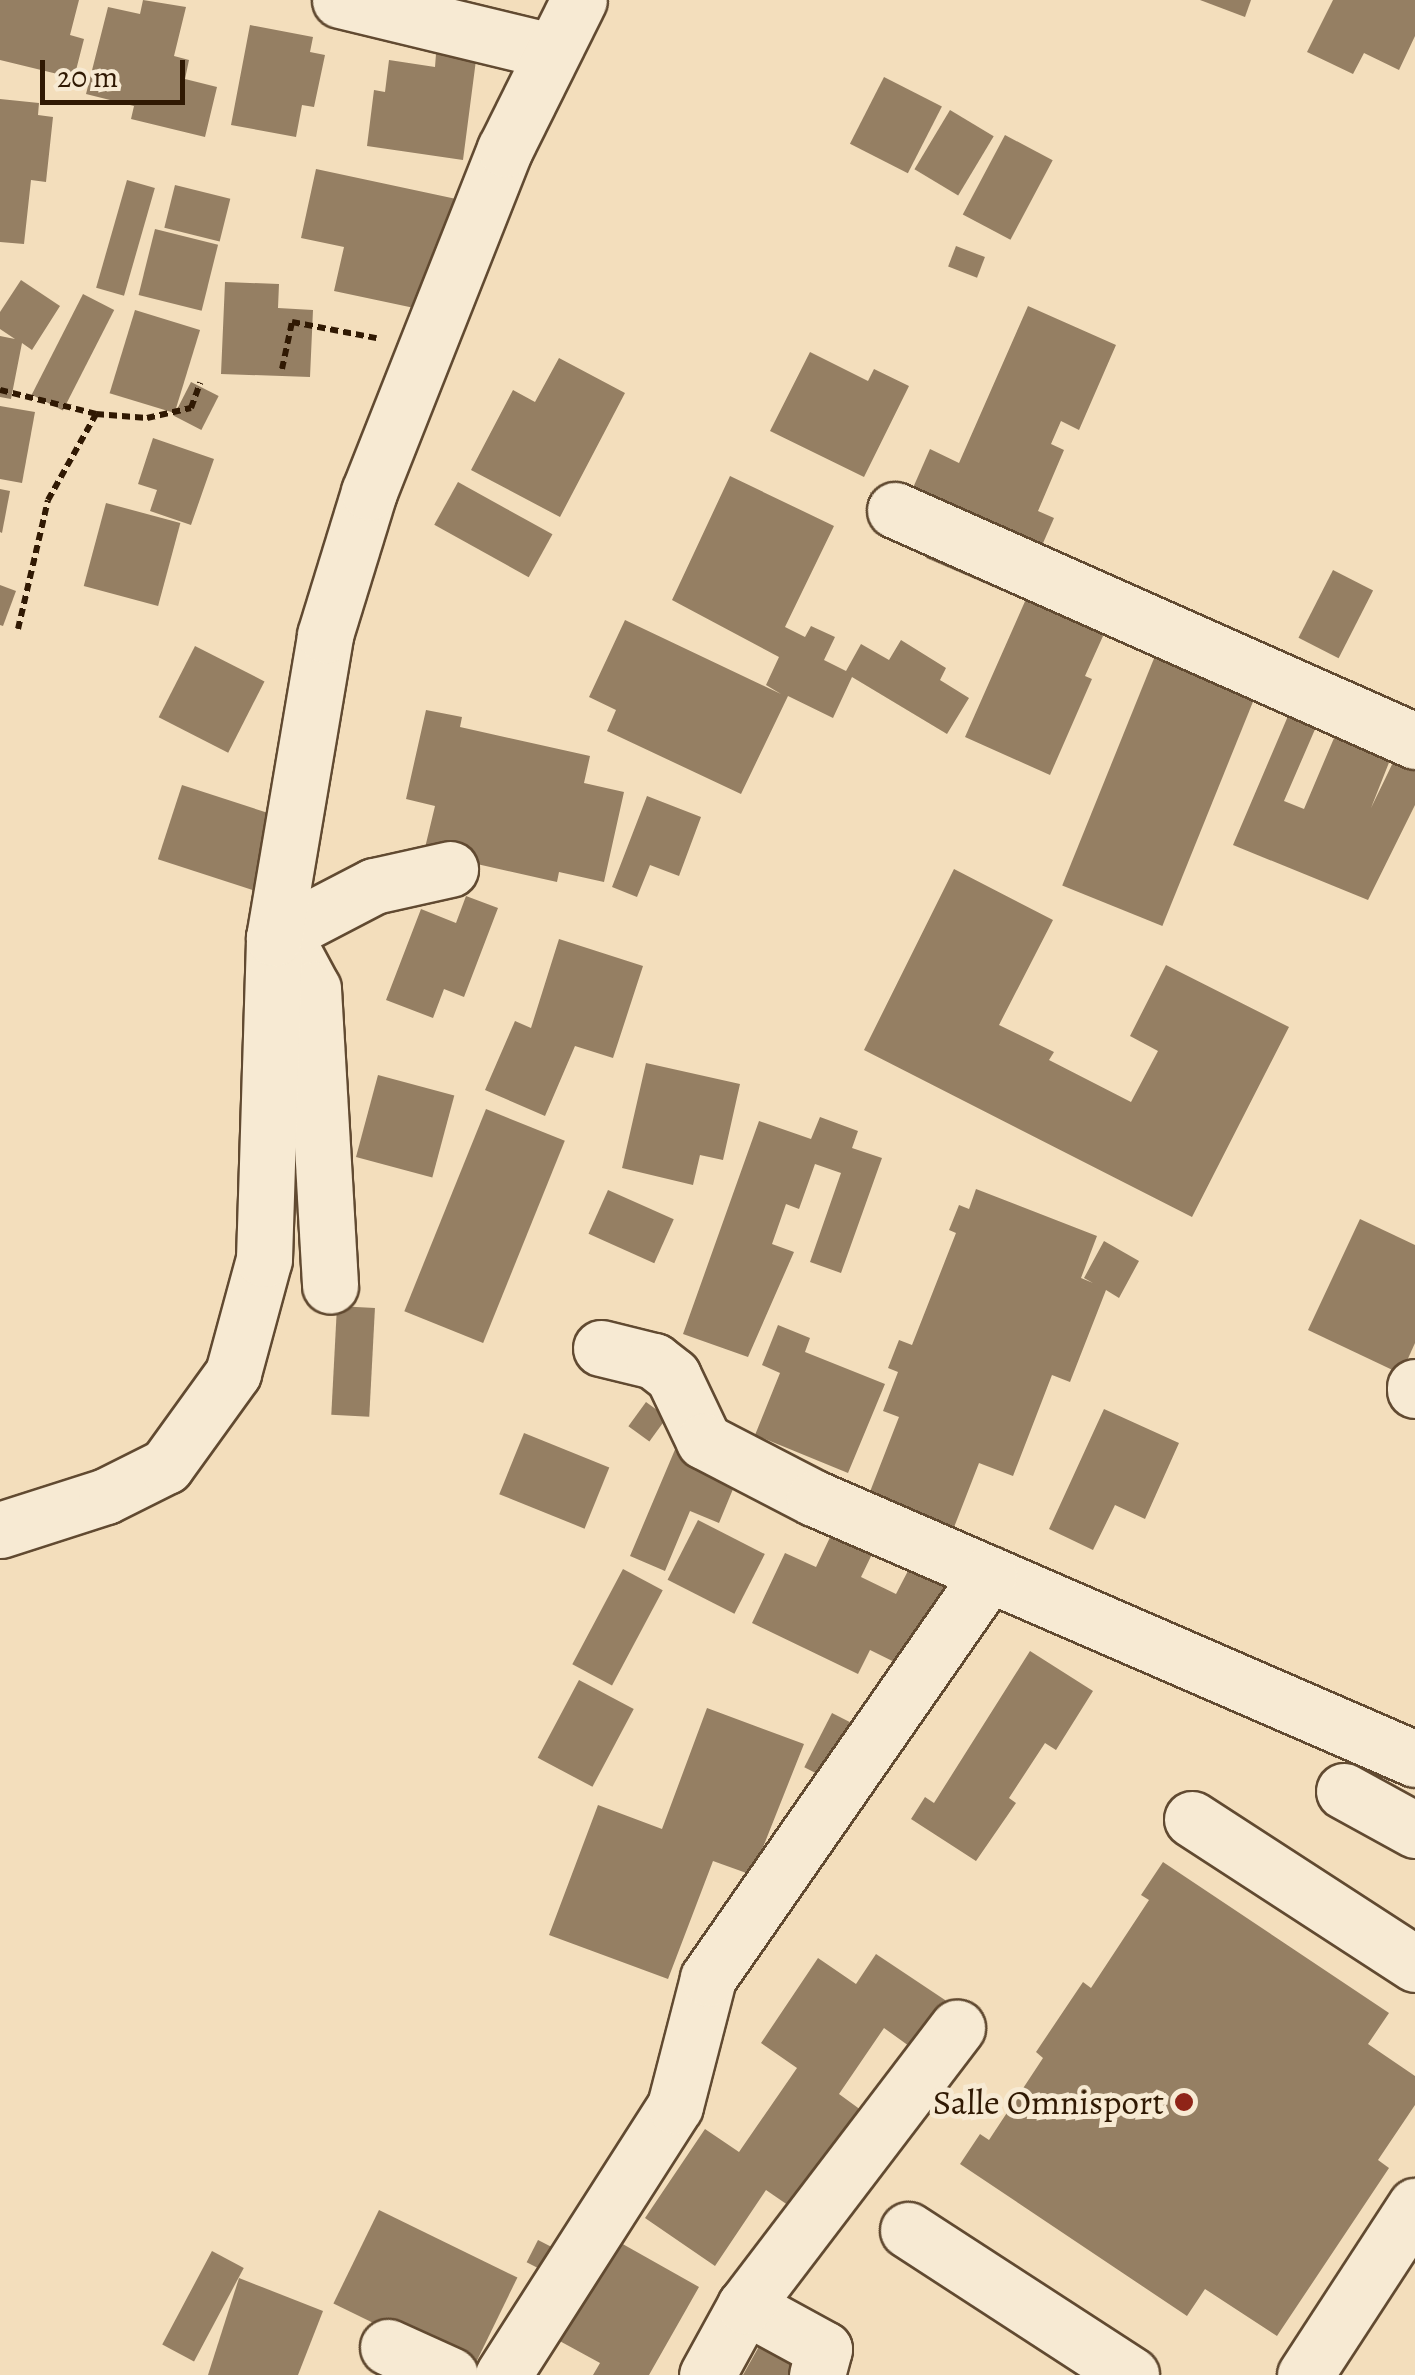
<!DOCTYPE html>
<html>
<head>
<meta charset="utf-8">
<style>
	body { margin:0 }
	#map { position:relative; width:1415px; height:2375px; overflow:hidden; background:#f3debc; font-family:Alegreya,serif }
	div>[style] { position:absolute }
	[style*='--x'] { left:calc(var(--x)*1px); top:calc(var(--y)*1px); width:calc(var(--w)*1px); rotate:calc(var(--a)*1deg) }
	.building>* { inset:0; background:#957f63; transform-origin:0 0 }
	.path>* { height:6px; margin-top:-3px; transform-origin:0; background:repeating-linear-gradient(90deg,#301903 0 8px,transparent 0 13px) }
	.roads { filter:drop-shadow(2px 0 #614a31) drop-shadow(-2px 0 #614a31) drop-shadow(0 2px #614a31) drop-shadow(0 -2px #614a31) }
	.minor>* { height:55px; margin:-27.5px; padding:0 27.5px; transform-origin:27.5px; border-radius:27.5px; background:#f7ead3 }
	.dots>* { width:28px; height:28px; translate:-50% -50%; box-sizing:border-box; border:5px solid #f7ead3; border-radius:50% }
	span { translate:-50% -50%; white-space:nowrap; text-align:center; line-height:1.15; -webkit-text-stroke:10px #f7ead3; paint-order:stroke }
	.poi-label { font-size:35px; color:#301903 }
	.right { translate:-100% -50%; text-align:right }
	.scale { position:absolute; left:40px; top:60px; width:145px; height:45px; box-sizing:border-box; border:5px solid #301903; border-top:0; padding-left:12px; font-size:30px; line-height:35px; white-space:nowrap; color:#301903; -webkit-text-stroke:8px #f7ead3; paint-order:stroke }
</style>
</head>
<body>
<div id="map">
	<div class="building">
		<i style="clip-path:polygon(0 0,79px 0,70px 35px,84px 39px,74px 78px,0 60px)"></i>
		<i style="clip-path:polygon(143px 0,186px 7px,174px 56px,189px 60px,185px 79px,217px 87px,205px 137px,131px 119px,134px 106px,86px 94px,108px 7px,140px 14px)"></i>
		<i style="clip-path:polygon(1200px 0,1251px 0,1245px 17px)"></i>
		<i style="clip-path:polygon(1333px 0,1415px 0,1415px 36px,1399px 70px,1364px 53px,1353px 74px,1307px 52px)"></i>
		<i style="clip-path:polygon(250px 25px,313px 37px,310px 52px,325px 55px,314px 107px,302px 105px,296px 137px,231px 125px)"></i>
		<i style="clip-path:polygon(436px 54px,476px 60px,463px 160px,367px 146px,374px 90px,385px 92px,389px 60px,435px 67px)"></i>
		<i style="left:884px;top:77px;width:65px;height:75px;rotate:27deg"></i>
		<i style="clip-path:polygon(0 99px,39px 103px,38px 115px,53px 117px,46px 182px,31px 180px,24px 244px,0 242px)"></i>
		<i style="left:950px;top:110px;width:51px;height:69px;rotate:31deg"></i>
		<i style="left:1005px;top:135px;width:54px;height:90px;rotate:28deg"></i>
		<i style="clip-path:polygon(316px 169px,475px 203px,452px 316px,334px 291px,344px 247px,301px 238px)"></i>
		<i style="left:127px;top:180px;width:29px;height:112px;rotate:16deg"></i>
		<i style="left:175px;top:185px;width:57px;height:44px;rotate:14deg"></i>
		<i style="left:155px;top:229px;width:65px;height:68px;rotate:14deg"></i>
		<i style="left:956px;top:246px;width:31px;height:22px;rotate:21deg"></i>
		<i style="clip-path:polygon(21px 280px,60px 306px,32px 350px,22px 343px,11px 399px,0 397px,0 336px,15px 339px,0 329px,0 312px)"></i>
		<i style="clip-path:polygon(225px 282px,279px 284px,278px 308px,313px 310px,310px 377px,221px 374px)"></i>
		<i style="left:83px;top:294px;width:35px;height:113px;rotate:27deg"></i>
		<i style="clip-path:polygon(1028px 306px,1116px 345px,1079px 430px,1061px 421px,1051px 444px,1064px 450px,1038px 511px,1054px 518px,1019px 598px,926px 558px,945px 513px,909px 497px,930px 449px,959px 463px)"></i>
		<i style="left:135px;top:310px;width:68px;height:87px;rotate:17deg"></i>
		<i style="clip-path:polygon(810px 352px,868px 381px,874px 369px,909px 386px,864px 477px,770px 431px)"></i>
		<i style="clip-path:polygon(559px 358px,625px 393px,560px 517px,471px 470px,513px 390px,535px 402px)"></i>
		<i style="left:191px;top:382px;width:31px;height:38px;rotate:27deg"></i>
		<i style="clip-path:polygon(0 406px,35px 412px,22px 483px,0 479px)"></i>
		<i style="clip-path:polygon(153px 438px,214px 459px,191px 525px,150px 511px,157px 490px,138px 484px)"></i>
		<i style="clip-path:polygon(730px 476px,834px 526px,785px 627px,805px 637px,811px 626px,835px 637px,824px 660px,846px 671px,861px 644px,889px 660px,901px 640px,946px 668px,940px 680px,969px 698px,947px 734px,852px 677px,833px 718px,788px 696px,741px 794px,607px 731px,616px 710px,589px 697px,625px 620px,781px 694px,766px 685px,779px 657px,672px 600px)"></i>
		<i style="left:458px;top:482px;width:108px;height:49px;rotate:29deg"></i>
		<i style="clip-path:polygon(0 489px,10px 491px,2px 533px,0 532px)"></i>
		<i style="left:106px;top:503px;width:77px;height:86px;rotate:15deg"></i>
		<i style="left:1333px;top:570px;width:45px;height:76px;rotate:27deg"></i>
		<i style="clip-path:polygon(0 585px,16px 591px,3px 626px,0 625px)"></i>
		<i style="clip-path:polygon(1030px 590px,1108px 625px,1085px 676px,1092px 679px,1050px 775px,965px 737px)"></i>
		<i style="left:195px;top:646px;width:78px;height:80px;rotate:27deg"></i>
		<i style="left:1157px;top:651px;width:108px;height:253px;rotate:22deg"></i>
		<i style="clip-path:polygon(426px 710px,462px 717px,460px 727px,590px 756px,584px 783px,624px 792px,604px 882px,559px 872px,557px 882px,424px 852px,435px 806px,406px 799px)"></i>
		<i style="clip-path:polygon(1288px 716px,1316px 727px,1284px 801px,1304px 809px,1337px 731px,1392px 755px,1371px 808px,1400px 748px,1415px 756px,1415px 805px,1368px 900px,1233px 845px)"></i>
		<i style="left:182px;top:785px;width:102px;height:78px;rotate:18deg"></i>
		<i style="clip-path:polygon(647px 796px,701px 817px,679px 876px,650px 865px,637px 897px,612px 887px)"></i>
		<i style="clip-path:polygon(954px 869px,1053px 920px,999px 1025px,1054px 1052px,1049px 1060px,1131px 1102px,1158px 1051px,1130px 1036px,1166px 965px,1289px 1027px,1192px 1217px,864px 1050px)"></i>
		<i style="clip-path:polygon(466px 896px,498px 908px,464px 997px,444px 989px,433px 1018px,386px 1000px,421px 909px,456px 923px)"></i>
		<i style="clip-path:polygon(559px 939px,643px 966px,613px 1058px,575px 1046px,545px 1116px,485px 1090px,515px 1021px,531px 1028px)"></i>
		<i style="clip-path:polygon(646px 1063px,740px 1084px,723px 1160px,700px 1155px,693px 1185px,622px 1168px)"></i>
		<i style="left:378px;top:1075px;width:79px;height:85px;rotate:15deg"></i>
		<i style="left:486px;top:1109px;width:85px;height:218px;rotate:22deg"></i>
		<i style="clip-path:polygon(820px 1117px,858px 1131px,852px 1148px,882px 1158px,841px 1273px,810px 1262px,841px 1173px,815px 1164px,799px 1209px,786px 1204px,772px 1244px,794px 1252px,748px 1357px,683px 1334px,759px 1121px,811px 1139px)"></i>
		<i style="clip-path:polygon(976px 1189px,1097px 1236px,1081px 1278px,1093px 1283px,1084px 1278px,1104px 1241px,1139px 1261px,1119px 1298px,1106px 1290px,1070px 1382px,1052px 1375px,1013px 1476px,979px 1463px,951px 1535px,866px 1502px,899px 1417px,883px 1411px,898px 1372px,888px 1368px,899px 1340px,912px 1345px,956px 1233px,949px 1230px,959px 1205px,969px 1209px)"></i>
		<i style="left:608px;top:1190px;width:72px;height:48px;rotate:24deg"></i>
		<i style="clip-path:polygon(1360px 1219px,1415px 1245px,1415px 1343px,1401px 1374px,1308px 1330px)"></i>
		<i style="left:337px;top:1306px;width:38px;height:109px;rotate:3deg"></i>
		<i style="clip-path:polygon(778px 1325px,810px 1338px,805px 1352px,885px 1384px,848px 1473px,755px 1435px,780px 1373px,762px 1365px)"></i>
		<i style="left:646px;top:1402px;width:26px;height:30px;rotate:36deg"></i>
		<i style="clip-path:polygon(1104px 1409px,1179px 1443px,1145px 1519px,1115px 1505px,1093px 1550px,1049px 1529px)"></i>
		<i style="left:524px;top:1433px;width:92px;height:66px;rotate:22deg"></i>
		<i style="clip-path:polygon(682px 1433px,745px 1460px,719px 1523px,690px 1511px,665px 1571px,630px 1556px)"></i>
		<i style="left:698px;top:1520px;width:75px;height:67px;rotate:27deg"></i>
		<i style="clip-path:polygon(833px 1531px,874px 1550px,861px 1577px,896px 1594px,910px 1567px,966px 1594px,925px 1677px,870px 1650px,858px 1674px,752px 1623px,785px 1553px,816px 1567px)"></i>
		<i style="left:623px;top:1569px;width:45px;height:108px;rotate:28deg"></i>
		<i style="clip-path:polygon(1030px 1651px,1093px 1691px,1056px 1750px,1045px 1743px,1009px 1798px,1016px 1803px,976px 1861px,911px 1819px,925px 1797px,934px 1803px)"></i>
		<i style="left:579px;top:1680px;width:62px;height:88px;rotate:28deg"></i>
		<i style="clip-path:polygon(707px 1708px,804px 1744px,752px 1875px,713px 1861px,668px 1979px,549px 1935px,598px 1805px,662px 1829px)"></i>
		<i style="left:832px;top:1713px;width:64px;height:61px;rotate:27deg"></i>
		<i style="clip-path:polygon(1163px 1862px,1389px 2013px,1368px 2044px,1415px 2076px,1415px 2105px,1378px 2160px,1389px 2168px,1277px 2336px,1205px 2289px,1187px 2316px,960px 2164px,980px 2134px,989px 2140px,1043px 2058px,1036px 2052px,1083px 1982px,1091px 1988px,1149px 1900px,1141px 1895px)"></i>
		<i style="clip-path:polygon(876px 1954px,948px 2002px,916px 2051px,884px 2028px,839px 2094px,865px 2113px,798px 2212px,766px 2190px,715px 2266px,645px 2218px,705px 2129px,739px 2152px,797px 2068px,761px 2043px,818px 1958px,856px 1984px)"></i>
		<i style="left:379px;top:2210px;width:154px;height:104px;rotate:26deg"></i>
		<i style="clip-path:polygon(612px 2238px,699px 2287px,649px 2375px,593px 2375px,600px 2363px,556px 2339px)"></i>
		<i style="left:538px;top:2240px;width:34px;height:25px;rotate:27deg"></i>
		<i style="left:212px;top:2251px;width:36px;height:106px;rotate:28deg"></i>
		<i style="clip-path:polygon(239px 2278px,323px 2311px,298px 2375px,208px 2375px)"></i>
		<i style="clip-path:polygon(762px 2341px,797px 2360px,790px 2375px,743px 2375px)"></i>
	</div>
	<div class="path">
		<i style="--x:282;--y:369;--w:48;--a:-78"></i>
		<i style="--x:292;--y:322;--w:86;--a:10.8"></i>
		<i style="--x:0;--y:390;--w:99;--a:14"></i>
		<i style="--x:96;--y:414;--w:51;--a:4.5"></i>
		<i style="--x:147;--y:418;--w:45;--a:-12.8"></i>
		<i style="--x:191;--y:408;--w:27;--a:-70"></i>
		<i style="--x:18;--y:629;--w:132;--a:-76.9"></i>
		<i style="--x:48;--y:500;--w:98;--a:-60.8"></i>
	</div>
	<div class="roads">
		<div class="minor">
			<i style="--x:340;--y:0;--w:217;--a:13.6"></i>
			<i style="--x:895;--y:510;--w:569;--a:23.95"></i>
			<i style="--x:274;--y:938;--w:22;--a:34"></i>
			<i style="--x:292;--y:950;--w:44;--a:61.7"></i>
			<i style="--x:313;--y:989;--w:297;--a:86.7"></i>
			<i style="--x:274;--y:938;--w:113;--a:-27.5"></i>
			<i style="--x:374;--y:886;--w:78;--a:-12.6"></i>
			<i style="--x:601;--y:1348;--w:55;--a:13.8"></i>
			<i style="--x:654;--y:1361;--w:24;--a:38"></i>
			<i style="--x:673;--y:1376;--w:72;--a:64.5"></i>
			<i style="--x:704;--y:1441;--w:124;--a:27.4"></i>
			<i style="--x:814;--y:1498;--w:655;--a:23.47"></i>
			<i style="--x:1415;--y:1387;--w:3;--a:90"></i>
			<i style="--x:0;--y:1530;--w:111;--a:-17.8"></i>
			<i style="--x:106;--y:1496;--w:67;--a:-26.6"></i>
			<i style="--x:166;--y:1466;--w:115;--a:-54.2"></i>
			<i style="--x:233;--y:1373;--w:118;--a:-74.8"></i>
			<i style="--x:264;--y:1259;--w:321;--a:-88.2"></i>
			<i style="--x:274;--y:938;--w:307;--a:-80.4"></i>
			<i style="--x:325;--y:635;--w:150;--a:-72.9"></i>
			<i style="--x:369;--y:492;--w:369;--a:-68.4"></i>
			<i style="--x:505;--y:149;--w:166;--a:-63.6"></i>
			<i style="--x:1344;--y:1791;--w:81;--a:28.8"></i>
			<i style="--x:1192;--y:1819;--w:266;--a:33"></i>
			<i style="--x:908;--y:2230;--w:266;--a:33"></i>
			<i style="--x:745;--y:2306;--w:90;--a:28.6"></i>
			<i style="--x:824;--y:2349;--w:27;--a:105"></i>
			<i style="--x:388;--y:2347;--w:68;--a:24.3"></i>
			<i style="--x:503;--y:2375;--w:319;--a:-57.4"></i>
			<i style="--x:675;--y:2106;--w:132;--a:-75.5"></i>
			<i style="--x:708;--y:1978;--w:492;--a:-55.2"></i>
			<i style="--x:707;--y:2375;--w:79;--a:-61.2"></i>
			<i style="--x:745;--y:2306;--w:350;--a:-52.7"></i>
			<i style="--x:1305;--y:2375;--w:202;--a:-56.9"></i>
		</div>
	</div>
	<div class="dots">
		<i style="left:1184px;top:2102px;background:#8f2418"></i>
	</div>
	<div class="poi-label">
		<span class="right" style="left:1164px;top:2102px">Salle Omnisport</span>
	</div>
	<div class="scale">20 m</div>
</div>
</body>
</html>
